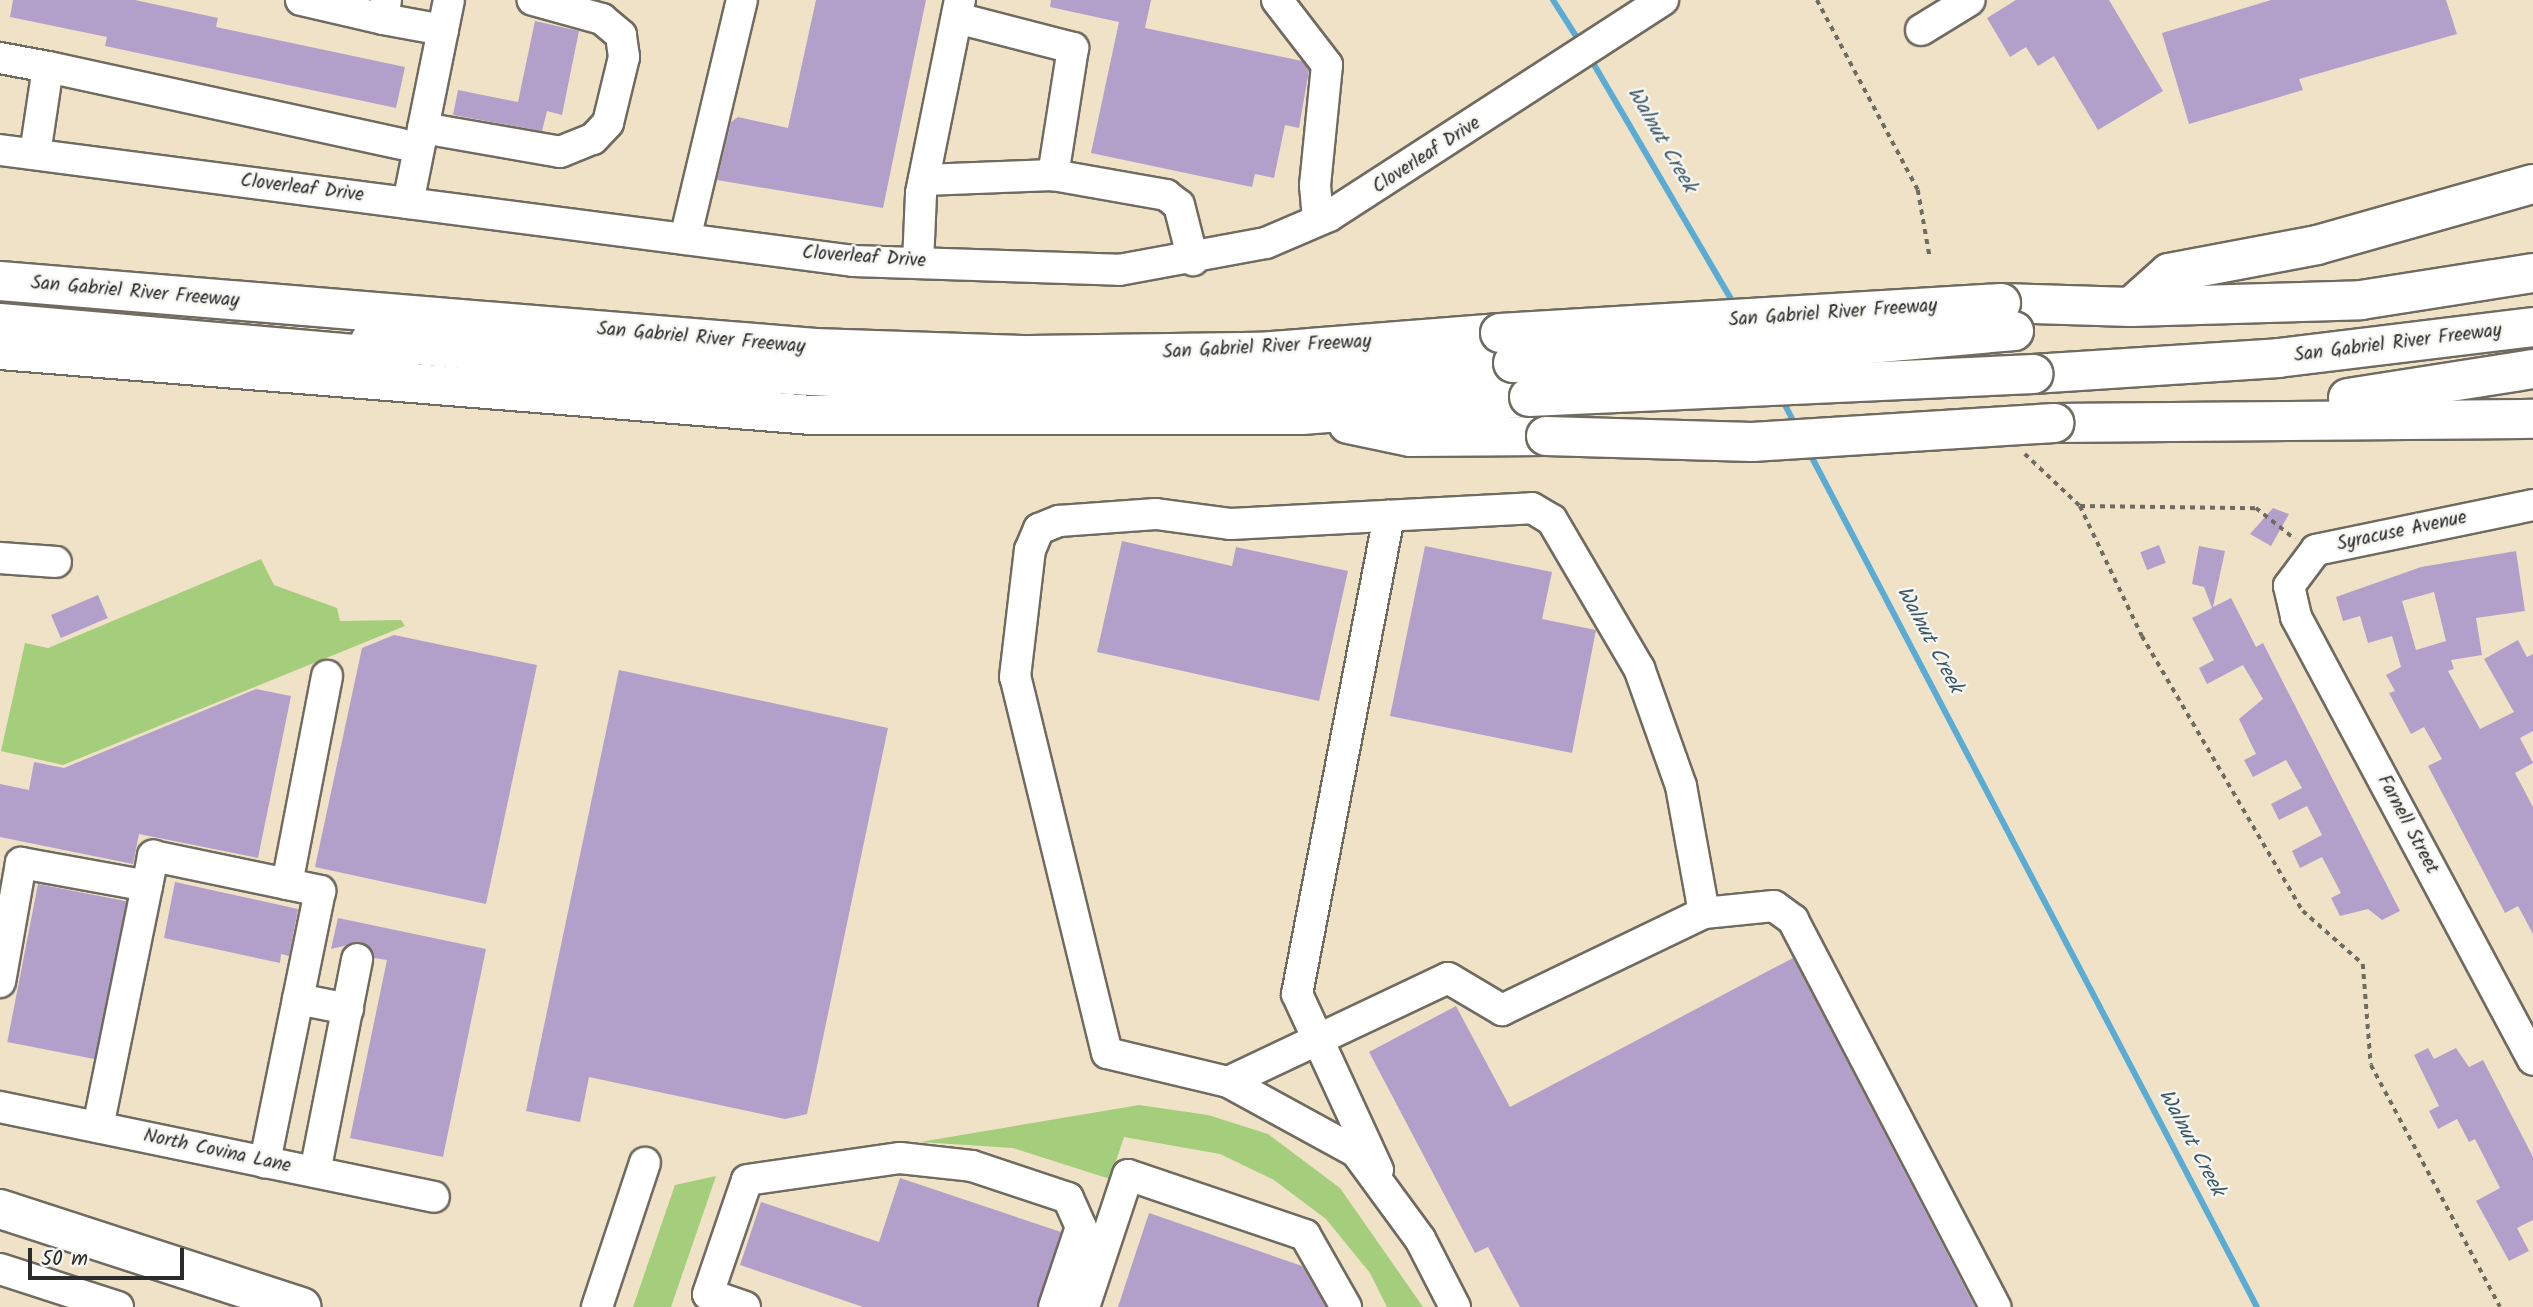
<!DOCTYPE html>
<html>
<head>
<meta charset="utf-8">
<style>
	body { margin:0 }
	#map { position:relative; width:2533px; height:1307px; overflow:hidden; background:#f0e2c6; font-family:Kalam,sans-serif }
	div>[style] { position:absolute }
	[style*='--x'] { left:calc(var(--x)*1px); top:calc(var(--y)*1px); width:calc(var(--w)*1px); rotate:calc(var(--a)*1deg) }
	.green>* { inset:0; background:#a4ce7b }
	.stream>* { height:6px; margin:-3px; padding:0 3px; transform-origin:3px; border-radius:3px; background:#5aacd5 }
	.building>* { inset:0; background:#b2a0cb; transform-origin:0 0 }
	.path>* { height:3.5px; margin-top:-1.75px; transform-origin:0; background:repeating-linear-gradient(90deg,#706b61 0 5px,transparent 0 10px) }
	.roads { filter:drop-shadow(2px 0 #706b61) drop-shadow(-2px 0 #706b61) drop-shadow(0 2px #706b61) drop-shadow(0 -2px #706b61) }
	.minor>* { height:30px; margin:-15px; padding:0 15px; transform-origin:15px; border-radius:15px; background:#fff }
	.major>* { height:38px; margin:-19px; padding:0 19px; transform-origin:19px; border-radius:19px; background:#fff }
	.highway>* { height:38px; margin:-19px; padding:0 19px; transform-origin:19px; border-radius:19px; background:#fff }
	.bridges { filter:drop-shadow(2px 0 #706b61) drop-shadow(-2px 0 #706b61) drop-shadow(0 2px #706b61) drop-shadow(0 -2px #706b61) }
	.highway-bridge>* { height:38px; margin:-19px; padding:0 19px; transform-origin:19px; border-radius:19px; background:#fff }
	span { translate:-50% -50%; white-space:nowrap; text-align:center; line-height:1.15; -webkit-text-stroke:5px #f6f6f2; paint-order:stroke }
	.street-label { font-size:19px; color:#2b2b2b }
	.water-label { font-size:21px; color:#3b5866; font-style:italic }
	.scale { position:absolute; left:28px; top:1248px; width:156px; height:32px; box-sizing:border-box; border:4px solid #2b2b2b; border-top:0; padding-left:9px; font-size:21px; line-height:24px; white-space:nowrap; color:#2b2b2b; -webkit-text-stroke:5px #f6f6f2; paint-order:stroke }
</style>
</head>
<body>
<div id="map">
	<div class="green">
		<i style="clip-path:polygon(261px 559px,274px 585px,337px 608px,340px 621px,401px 620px,405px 626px,63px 765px,1px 751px,25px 643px,48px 648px)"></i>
		<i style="clip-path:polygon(1139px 1105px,1208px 1115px,1268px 1134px,1340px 1188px,1423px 1307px,1387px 1307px,1370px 1273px,1326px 1219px,1274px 1180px,1220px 1154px,1124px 1137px,1110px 1179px,1013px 1148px,920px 1142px)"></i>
		<i style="clip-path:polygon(716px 1176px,671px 1307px,633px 1307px,675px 1185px)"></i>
	</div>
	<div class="stream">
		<i style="--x:1553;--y:0;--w:52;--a:57.5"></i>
		<i style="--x:1589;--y:56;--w:290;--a:59.7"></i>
		<i style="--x:1781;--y:397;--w:31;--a:63"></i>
		<i style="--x:1808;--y:450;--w:967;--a:62.35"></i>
	</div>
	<div class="building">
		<i style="clip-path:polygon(13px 0,135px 0,218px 18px,216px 27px,405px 67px,396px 108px,105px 46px,107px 37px,10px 17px)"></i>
		<i style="clip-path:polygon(816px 0,926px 0,883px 208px,717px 180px,731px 122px,738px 117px,788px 128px)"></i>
		<i style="clip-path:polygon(1051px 0,1151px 0,1145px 28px,1302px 61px,1309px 70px,1299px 128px,1285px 125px,1274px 178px,1255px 174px,1252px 187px,1091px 153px,1119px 22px,1050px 7px)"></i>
		<i style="clip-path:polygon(2016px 0,2109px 0,2163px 91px,2098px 130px,2054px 56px,2038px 66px,2026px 47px,2010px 57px,1987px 18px)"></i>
		<i style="clip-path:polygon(2271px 0,2446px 0,2457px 34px,2299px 79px,2303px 90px,2189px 124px,2162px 33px)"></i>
		<i style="clip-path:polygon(535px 21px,579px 31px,562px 115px,547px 111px,542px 131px,453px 115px,458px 90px,518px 102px)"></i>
		<i style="clip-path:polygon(2273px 508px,2289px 514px,2271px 546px,2250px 534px)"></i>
		<i style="clip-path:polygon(1122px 541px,1232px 566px,1236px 547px,1348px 571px,1319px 701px,1097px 652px)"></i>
		<i style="left:2159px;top:545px;width:19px;height:20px;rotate:69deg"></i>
		<i style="clip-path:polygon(1425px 546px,1552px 572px,1542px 619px,1596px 630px,1572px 753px,1390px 716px)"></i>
		<i style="clip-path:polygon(2199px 546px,2225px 551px,2213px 607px,2231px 598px,2256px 647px,2263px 643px,2400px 911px,2382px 920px,2368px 909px,2340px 916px,2331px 898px,2341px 893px,2322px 857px,2300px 868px,2292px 851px,2322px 835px,2307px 806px,2279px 820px,2271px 804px,2302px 788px,2286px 760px,2253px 777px,2244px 760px,2256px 754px,2239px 719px,2263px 699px,2243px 665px,2207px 684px,2199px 668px,2214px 660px,2192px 618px,2212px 608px,2204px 587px,2192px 584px)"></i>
		<i style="clip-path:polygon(evenodd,2516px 551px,2525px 611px,2476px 618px,2482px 655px,2451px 660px,2454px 669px,2448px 671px,2480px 729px,2514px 712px,2484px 659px,2518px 640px,2527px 657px,2533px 654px,2533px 731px,2520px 738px,2533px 763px,2515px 773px,2533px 807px,2533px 934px,2518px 906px,2505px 913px,2428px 766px,2442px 759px,2424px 727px,2411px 734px,2389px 693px,2395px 691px,2386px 675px,2401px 667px,2392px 636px,2368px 643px,2360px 616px,2343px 621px,2336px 597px,2421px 567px,2516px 551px,2434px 592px,2446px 641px,2416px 650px,2402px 601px,2434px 592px)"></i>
		<i style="left:98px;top:595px;width:25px;height:51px;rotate:67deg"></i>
		<i style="clip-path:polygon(394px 635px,537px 665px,486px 904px,315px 867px,362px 648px)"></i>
		<i style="clip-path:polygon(619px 670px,888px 728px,807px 1114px,785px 1119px,589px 1077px,580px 1122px,526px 1111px)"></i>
		<i style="clip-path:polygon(256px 689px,291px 696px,258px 858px,139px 834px,133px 864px,0 837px,0 784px,29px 790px,34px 762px,64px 768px)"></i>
		<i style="clip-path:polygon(175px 882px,298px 909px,289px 956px,281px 954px,280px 963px,164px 938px)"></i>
		<i style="left:38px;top:884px;width:90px;height:161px;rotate:11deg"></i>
		<i style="clip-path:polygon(338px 918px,486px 949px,443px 1157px,350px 1138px,387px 960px,374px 958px,361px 942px,331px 949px)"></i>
		<i style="clip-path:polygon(1793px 958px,1975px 1307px,1520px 1307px,1488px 1247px,1475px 1253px,1369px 1052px,1456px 1006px,1510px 1107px)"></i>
		<i style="clip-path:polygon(2428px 1048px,2434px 1059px,2456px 1048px,2469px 1067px,2483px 1060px,2533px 1157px,2533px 1220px,2517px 1228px,2529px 1251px,2509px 1261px,2476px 1201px,2500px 1188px,2475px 1139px,2469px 1142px,2457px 1119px,2438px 1129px,2429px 1111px,2439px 1106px,2414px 1055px)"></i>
		<i style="clip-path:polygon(900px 1178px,1061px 1232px,1037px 1307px,863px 1307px,740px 1265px,761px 1202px,879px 1242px)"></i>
		<i style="clip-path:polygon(1149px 1213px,1302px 1266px,1326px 1307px,1118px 1307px)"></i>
	</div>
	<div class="path">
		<i style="--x:1817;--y:0;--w:215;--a:62"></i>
		<i style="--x:1918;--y:190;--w:69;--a:80"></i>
		<i style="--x:2025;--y:454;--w:76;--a:43.4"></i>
		<i style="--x:2080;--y:506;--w:144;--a:64.5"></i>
		<i style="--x:2142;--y:636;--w:319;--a:59.7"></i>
		<i style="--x:2303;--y:911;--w:80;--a:41.5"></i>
		<i style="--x:2363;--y:964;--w:101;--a:85.5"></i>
		<i style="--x:2371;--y:1065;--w:274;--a:61.9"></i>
		<i style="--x:2080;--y:506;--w:176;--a:0.7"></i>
		<i style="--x:2256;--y:508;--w:50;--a:38.5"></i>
	</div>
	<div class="roads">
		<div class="minor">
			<i style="--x:301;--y:0;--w:84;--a:13"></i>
			<i style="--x:386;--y:0;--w:19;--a:99"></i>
			<i style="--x:383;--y:19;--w:61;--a:10.4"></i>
			<i style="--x:1277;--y:0;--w:82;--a:52.4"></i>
			<i style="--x:1327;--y:65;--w:121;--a:95.7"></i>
			<i style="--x:1315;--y:185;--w:35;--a:85"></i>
			<i style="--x:957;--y:18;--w:120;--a:14.5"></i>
			<i style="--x:1073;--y:48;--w:129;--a:98.9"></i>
			<i style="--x:1921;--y:30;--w:57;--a:-31.5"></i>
			<i style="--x:0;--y:58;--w:49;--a:10.6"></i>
			<i style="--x:423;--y:128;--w:139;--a:9.9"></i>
			<i style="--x:560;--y:152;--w:35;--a:-22"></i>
			<i style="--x:593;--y:139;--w:22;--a:-47"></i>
			<i style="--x:608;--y:123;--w:68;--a:-76.4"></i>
			<i style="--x:624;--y:57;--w:22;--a:-98"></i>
			<i style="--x:621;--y:35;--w:25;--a:-140"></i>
			<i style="--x:602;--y:19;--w:72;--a:-164.6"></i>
			<i style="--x:0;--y:150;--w:860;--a:7.41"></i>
			<i style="--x:853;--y:261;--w:266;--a:1.9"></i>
			<i style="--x:1119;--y:270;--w:149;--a:-10.4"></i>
			<i style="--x:1266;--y:243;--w:69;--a:-23.2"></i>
			<i style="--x:1329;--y:216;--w:398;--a:-32.9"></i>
			<i style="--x:35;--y:154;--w:88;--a:-81.5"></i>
			<i style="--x:48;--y:67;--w:361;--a:12.3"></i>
			<i style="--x:924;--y:180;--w:129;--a:-2.2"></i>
			<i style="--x:1053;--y:175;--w:115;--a:10"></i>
			<i style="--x:1166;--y:195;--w:16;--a:38"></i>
			<i style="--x:1179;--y:205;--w:57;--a:75.7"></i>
			<i style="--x:408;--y:203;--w:207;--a:-78.6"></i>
			<i style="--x:685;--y:239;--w:246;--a:-76.6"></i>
			<i style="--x:918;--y:263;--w:70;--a:-87.5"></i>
			<i style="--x:921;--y:193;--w:197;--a:-78.6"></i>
			<i style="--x:2533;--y:505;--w:222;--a:168.3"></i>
			<i style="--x:2316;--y:550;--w:45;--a:126.9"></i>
			<i style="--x:2289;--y:586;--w:32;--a:77"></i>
			<i style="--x:2296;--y:617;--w:502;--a:61.85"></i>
			<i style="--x:0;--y:558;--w:56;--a:4.1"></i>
			<i style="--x:287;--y:884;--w:212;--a:-79.1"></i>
			<i style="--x:0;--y:982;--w:121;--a:-80"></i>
			<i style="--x:21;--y:863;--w:128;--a:10.3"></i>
			<i style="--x:298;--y:999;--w:51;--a:11.3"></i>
			<i style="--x:1228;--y:1082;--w:243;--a:-25.3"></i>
			<i style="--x:1448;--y:978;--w:63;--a:30.7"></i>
			<i style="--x:1502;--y:1010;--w:224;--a:-25.7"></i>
			<i style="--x:1704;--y:913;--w:70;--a:-5.7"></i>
			<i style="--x:1774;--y:906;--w:24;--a:36"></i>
			<i style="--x:1793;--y:920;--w:437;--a:62.4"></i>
			<i style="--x:0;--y:1107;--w:443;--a:11.7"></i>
			<i style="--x:98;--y:1127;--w:277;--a:-78.5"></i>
			<i style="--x:153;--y:856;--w:171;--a:11.8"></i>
			<i style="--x:320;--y:891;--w:277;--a:101.5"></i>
			<i style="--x:1378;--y:1170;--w:194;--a:-114.7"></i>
			<i style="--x:1297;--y:994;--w:487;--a:-79.1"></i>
			<i style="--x:315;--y:1172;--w:217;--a:-78.8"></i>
			<i style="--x:0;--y:1269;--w:124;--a:17.9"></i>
			<i style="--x:597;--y:1307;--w:152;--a:-71.6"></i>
			<i style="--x:745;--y:1307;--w:39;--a:-161"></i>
			<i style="--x:708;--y:1294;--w:120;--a:-71.1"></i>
			<i style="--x:747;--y:1180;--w:155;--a:-8.2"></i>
			<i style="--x:900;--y:1158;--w:72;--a:6.3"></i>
			<i style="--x:972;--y:1166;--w:101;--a:18.4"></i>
			<i style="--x:1068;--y:1198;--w:32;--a:66"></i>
			<i style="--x:1081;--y:1227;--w:84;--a:108.6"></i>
			<i style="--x:1084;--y:1307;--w:139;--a:-71.6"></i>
			<i style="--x:1128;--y:1175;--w:187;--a:18.7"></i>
			<i style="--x:1305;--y:1235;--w:83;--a:60.3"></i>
			<i style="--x:1455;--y:1307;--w:76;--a:-117.2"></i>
			<i style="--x:1420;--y:1239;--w:108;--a:-126.3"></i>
			<i style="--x:1356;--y:1152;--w:146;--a:-151.3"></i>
			<i style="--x:1228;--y:1082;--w:124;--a:-166.5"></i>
			<i style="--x:1107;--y:1053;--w:387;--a:-103.7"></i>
			<i style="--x:1015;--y:677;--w:128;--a:-83.3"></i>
			<i style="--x:1030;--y:550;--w:23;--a:-67"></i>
			<i style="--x:1039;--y:529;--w:22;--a:-22"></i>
			<i style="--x:1059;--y:521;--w:97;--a:-4.1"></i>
			<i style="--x:1156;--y:514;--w:76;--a:7.6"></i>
			<i style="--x:1231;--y:524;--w:301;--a:-3"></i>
			<i style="--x:1532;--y:508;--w:23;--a:31"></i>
			<i style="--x:1552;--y:520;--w:172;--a:59.6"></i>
			<i style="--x:1639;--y:668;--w:125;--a:70.4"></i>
			<i style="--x:1681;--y:786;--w:129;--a:79.7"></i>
		</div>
		<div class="major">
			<i style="--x:0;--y:1209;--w:317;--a:18"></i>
		</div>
		<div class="highway">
			<i style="--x:0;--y:281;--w:818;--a:4.7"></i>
			<i style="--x:815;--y:348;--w:215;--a:1.9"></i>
			<i style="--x:1030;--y:355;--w:229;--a:-0.8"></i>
			<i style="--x:1259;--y:352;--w:242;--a:-4.5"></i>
			<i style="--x:2001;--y:303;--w:130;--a:1.8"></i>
			<i style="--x:2131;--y:307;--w:230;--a:-1.7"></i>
			<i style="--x:2361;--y:300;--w:174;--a:-8.9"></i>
			<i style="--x:2131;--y:307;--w:51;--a:-41.8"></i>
			<i style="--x:2169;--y:273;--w:151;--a:-10.7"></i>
			<i style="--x:2317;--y:245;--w:224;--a:-15.8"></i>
			<i style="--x:0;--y:323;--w:401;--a:5"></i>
			<i style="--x:370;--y:341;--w:338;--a:5.1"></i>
			<i style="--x:707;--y:371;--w:228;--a:2.8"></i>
			<i style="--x:935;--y:382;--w:388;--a:-0.6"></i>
			<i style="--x:1323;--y:378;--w:191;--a:-4.5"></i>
			<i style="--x:0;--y:350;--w:814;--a:4.58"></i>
			<i style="--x:811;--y:415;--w:491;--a:0"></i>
			<i style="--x:1302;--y:415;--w:228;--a:-4.5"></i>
			<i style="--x:2033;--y:374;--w:246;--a:-3.7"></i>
			<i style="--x:2278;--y:358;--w:257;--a:-6.9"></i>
			<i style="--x:2348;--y:398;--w:187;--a:-8.9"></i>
			<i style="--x:2054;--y:423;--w:479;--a:-0.5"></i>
			<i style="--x:1348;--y:424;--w:63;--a:11.8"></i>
			<i style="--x:1410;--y:437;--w:136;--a:-0.4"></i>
		</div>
	</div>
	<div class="bridges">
		<div class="highway-bridge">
			<i style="--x:1500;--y:333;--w:502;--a:-3.43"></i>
			<i style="--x:1513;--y:363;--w:255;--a:-2.2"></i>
			<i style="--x:1768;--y:353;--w:247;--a:-5.1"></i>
			<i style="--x:1529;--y:397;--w:505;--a:-2.61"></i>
			<i style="--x:1546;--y:436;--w:206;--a:1.7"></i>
			<i style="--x:1752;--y:442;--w:303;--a:-3.6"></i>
		</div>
	</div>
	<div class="street-label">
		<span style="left:1427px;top:156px;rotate:-33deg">Cloverleaf Drive</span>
		<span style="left:302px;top:189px;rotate:7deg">Cloverleaf Drive</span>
		<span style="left:864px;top:258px;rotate:4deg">Cloverleaf Drive</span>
		<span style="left:135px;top:293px;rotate:5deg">San Gabriel River Freeway</span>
		<span style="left:1833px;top:314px;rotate:-4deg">San Gabriel River Freeway</span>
		<span style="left:701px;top:339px;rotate:5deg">San Gabriel River Freeway</span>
		<span style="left:2398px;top:344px;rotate:-7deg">San Gabriel River Freeway</span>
		<span style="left:1267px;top:348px;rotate:-3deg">San Gabriel River Freeway</span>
		<span style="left:2402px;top:532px;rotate:-12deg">Syracuse Avenue</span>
		<span style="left:2407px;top:825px;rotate:62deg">Farnell Street</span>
		<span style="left:217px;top:1152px;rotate:12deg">North Covina Lane</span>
	</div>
	<div class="water-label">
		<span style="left:1661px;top:140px;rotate:60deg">Walnut Creek</span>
		<span style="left:1929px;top:640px;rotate:62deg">Walnut Creek</span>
		<span style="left:2191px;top:1143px;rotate:62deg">Walnut Creek</span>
	</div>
	<div class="scale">50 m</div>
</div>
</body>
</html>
